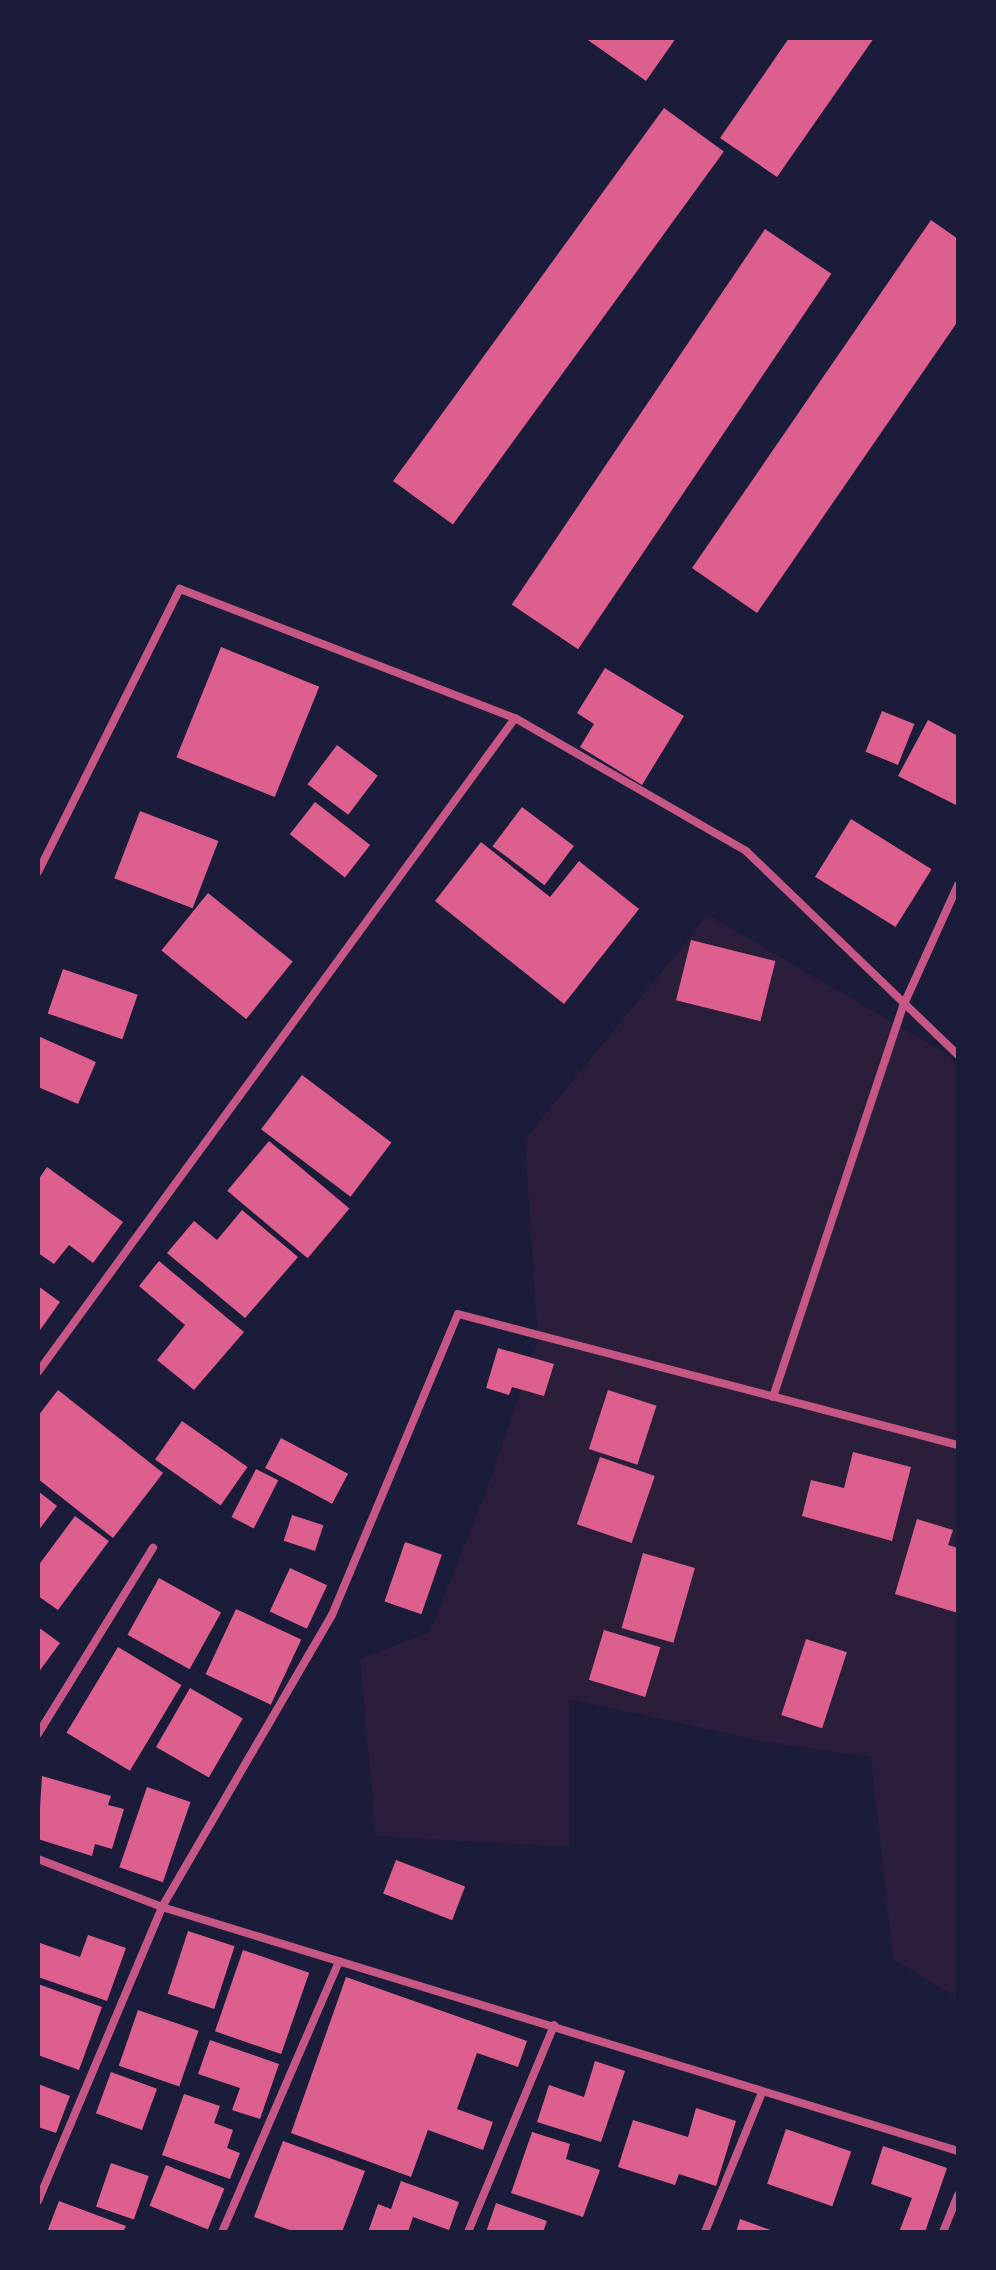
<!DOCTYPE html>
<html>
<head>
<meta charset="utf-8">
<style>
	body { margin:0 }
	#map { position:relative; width:996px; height:2270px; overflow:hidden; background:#1b1b3a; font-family:Georgia,serif }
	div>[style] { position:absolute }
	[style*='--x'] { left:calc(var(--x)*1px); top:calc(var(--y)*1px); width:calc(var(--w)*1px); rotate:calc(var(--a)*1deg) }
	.green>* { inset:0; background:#2a1e3b }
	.building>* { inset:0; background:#dd5f8e; transform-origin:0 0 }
	.minor>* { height:8px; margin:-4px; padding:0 4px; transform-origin:4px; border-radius:4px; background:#c65784 }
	span { translate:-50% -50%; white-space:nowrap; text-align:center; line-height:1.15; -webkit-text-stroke:8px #1b1b3a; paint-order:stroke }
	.frame { position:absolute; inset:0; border:40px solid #1b1b3a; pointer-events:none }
</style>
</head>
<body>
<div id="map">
	<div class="green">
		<i style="clip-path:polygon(708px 915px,945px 1053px,958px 1066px,958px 1998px,893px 1959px,871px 1757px,763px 1741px,569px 1699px,569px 1847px,376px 1836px,360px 1659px,430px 1632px,486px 1492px,538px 1340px,525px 1139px)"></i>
	</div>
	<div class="building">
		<i style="clip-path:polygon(585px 38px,676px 38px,646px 81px)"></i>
		<i style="clip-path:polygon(789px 38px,874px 38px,777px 177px,720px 138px)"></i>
		<i style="left:664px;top:108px;width:74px;height:461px;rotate:36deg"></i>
		<i style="clip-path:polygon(931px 220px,958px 239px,958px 321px,757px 613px,692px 568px)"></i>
		<i style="left:765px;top:229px;width:80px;height:453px;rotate:34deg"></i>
		<i style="left:221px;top:647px;width:106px;height:119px;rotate:22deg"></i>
		<i style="clip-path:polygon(605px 668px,684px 716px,642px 785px,580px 747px,594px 724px,577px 713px)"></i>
		<i style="left:882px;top:711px;width:35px;height:44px;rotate:22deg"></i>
		<i style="clip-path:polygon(928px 720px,958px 736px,958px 806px,898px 776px)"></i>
		<i style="left:337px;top:745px;width:51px;height:49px;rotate:37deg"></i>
		<i style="left:315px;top:802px;width:70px;height:41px;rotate:38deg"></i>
		<i style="left:522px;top:807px;width:65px;height:49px;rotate:37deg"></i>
		<i style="left:140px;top:811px;width:84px;height:72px;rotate:21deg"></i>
		<i style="left:851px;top:819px;width:95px;height:68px;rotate:32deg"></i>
		<i style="clip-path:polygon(481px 842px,550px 897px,579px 861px,639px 909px,564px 1004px,435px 901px)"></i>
		<i style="left:208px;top:893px;width:109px;height:74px;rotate:39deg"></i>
		<i style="left:691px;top:940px;width:87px;height:62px;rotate:14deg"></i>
		<i style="left:63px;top:969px;width:79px;height:47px;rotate:19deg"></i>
		<i style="clip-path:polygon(38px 1036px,96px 1062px,78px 1104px,38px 1087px)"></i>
		<i style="left:302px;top:1075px;width:112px;height:68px;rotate:37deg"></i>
		<i style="left:269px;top:1141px;width:105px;height:65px;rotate:40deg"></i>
		<i style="clip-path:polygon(47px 1167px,123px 1222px,93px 1263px,69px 1245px,54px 1264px,38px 1253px,38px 1180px)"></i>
		<i style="clip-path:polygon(242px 1210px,298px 1257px,245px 1318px,167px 1253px,194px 1221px,217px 1240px)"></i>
		<i style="clip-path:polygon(159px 1261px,244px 1332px,194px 1390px,157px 1360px,185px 1325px,139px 1286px)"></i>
		<i style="clip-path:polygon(38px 1286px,60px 1302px,38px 1333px)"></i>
		<i style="clip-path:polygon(498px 1348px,554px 1364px,544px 1396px,512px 1387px,509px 1395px,486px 1388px)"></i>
		<i style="clip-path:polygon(58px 1390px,163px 1473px,113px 1538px,38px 1479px,38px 1416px)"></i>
		<i style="left:608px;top:1390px;width:51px;height:62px;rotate:18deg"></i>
		<i style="left:182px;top:1421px;width:80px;height:47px;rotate:35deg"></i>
		<i style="left:281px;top:1438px;width:76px;height:34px;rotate:28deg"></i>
		<i style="clip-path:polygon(853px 1452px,911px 1467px,892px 1541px,802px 1516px,811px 1480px,844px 1488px)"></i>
		<i style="left:600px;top:1457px;width:58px;height:71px;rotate:19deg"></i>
		<i style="left:256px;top:1469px;width:25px;height:54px;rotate:27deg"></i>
		<i style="clip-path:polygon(38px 1491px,57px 1506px,38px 1531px)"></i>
		<i style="left:292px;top:1515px;width:33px;height:27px;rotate:18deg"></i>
		<i style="clip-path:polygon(75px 1516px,109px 1541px,58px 1610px,38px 1596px,38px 1566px)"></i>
		<i style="clip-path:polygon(917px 1519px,953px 1530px,948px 1545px,958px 1548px,958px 1613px,895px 1594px)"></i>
		<i style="left:405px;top:1542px;width:39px;height:63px;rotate:19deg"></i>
		<i style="left:643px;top:1553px;width:54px;height:78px;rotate:16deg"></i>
		<i style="left:290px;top:1568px;width:41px;height:48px;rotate:25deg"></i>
		<i style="left:159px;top:1578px;width:71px;height:65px;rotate:29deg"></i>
		<i style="left:236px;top:1609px;width:72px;height:72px;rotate:25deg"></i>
		<i style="clip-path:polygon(38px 1627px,60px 1643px,38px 1673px)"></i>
		<i style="left:604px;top:1630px;width:59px;height:52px;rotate:17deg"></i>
		<i style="left:806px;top:1639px;width:43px;height:80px;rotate:18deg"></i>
		<i style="left:118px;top:1647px;width:74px;height:100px;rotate:31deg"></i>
		<i style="left:190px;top:1688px;width:61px;height:68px;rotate:30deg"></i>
		<i style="clip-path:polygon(42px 1776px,111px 1796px,108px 1805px,124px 1809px,112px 1849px,95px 1844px,92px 1856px,38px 1839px)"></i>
		<i style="left:147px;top:1787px;width:46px;height:85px;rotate:19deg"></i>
		<i style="left:396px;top:1860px;width:74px;height:36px;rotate:21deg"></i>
		<i style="left:188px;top:1931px;width:49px;height:66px;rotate:18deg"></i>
		<i style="clip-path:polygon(88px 1935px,126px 1948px,107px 2001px,38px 1977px,40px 1943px,80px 1957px)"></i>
		<i style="left:243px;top:1950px;width:70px;height:86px;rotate:19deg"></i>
		<i style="clip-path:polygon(346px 1977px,527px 2041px,518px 2067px,477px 2053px,457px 2109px,493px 2122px,483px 2150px,428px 2130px,411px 2177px,291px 2133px)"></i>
		<i style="clip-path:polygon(38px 1984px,102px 2007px,79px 2070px,38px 2055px)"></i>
		<i style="left:138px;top:2010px;width:64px;height:59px;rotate:19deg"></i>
		<i style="clip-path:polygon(210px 2040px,279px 2064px,260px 2119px,232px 2110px,240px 2088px,198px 2074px)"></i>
		<i style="clip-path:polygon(595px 2061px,625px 2071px,601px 2142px,537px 2122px,549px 2085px,584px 2097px)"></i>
		<i style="left:111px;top:2072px;width:49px;height:44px;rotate:20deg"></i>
		<i style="clip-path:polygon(38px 2084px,70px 2096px,56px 2133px,38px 2127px)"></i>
		<i style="clip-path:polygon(184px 2094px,220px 2106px,214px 2123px,233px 2130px,227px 2148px,240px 2153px,230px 2179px,162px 2155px)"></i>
		<i style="clip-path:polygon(696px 2108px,736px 2121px,716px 2186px,679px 2174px,675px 2185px,618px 2167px,633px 2120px,688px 2137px)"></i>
		<i style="left:786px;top:2129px;width:69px;height:58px;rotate:19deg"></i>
		<i style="clip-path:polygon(532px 2132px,570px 2144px,566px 2159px,600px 2170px,583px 2217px,511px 2193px)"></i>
		<i style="clip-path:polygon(283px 2141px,365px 2171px,342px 2232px,295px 2232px,254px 2217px)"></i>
		<i style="clip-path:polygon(883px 2146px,947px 2168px,925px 2232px,899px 2232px,912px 2198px,871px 2184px)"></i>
		<i style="left:111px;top:2163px;width:40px;height:46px;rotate:19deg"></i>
		<i style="left:166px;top:2165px;width:63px;height:44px;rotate:22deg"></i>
		<i style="clip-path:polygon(401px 2181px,459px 2202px,449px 2230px,413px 2217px,408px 2232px,368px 2232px,378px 2204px,391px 2209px)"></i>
		<i style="clip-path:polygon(59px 2201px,126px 2226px,123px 2232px,47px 2232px)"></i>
		<i style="clip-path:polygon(496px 2203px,547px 2221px,543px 2232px,486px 2232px)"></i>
		<i style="clip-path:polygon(740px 2219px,776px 2232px,736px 2232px)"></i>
	</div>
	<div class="minor">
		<i style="--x:38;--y:872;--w:317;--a:-63.4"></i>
		<i style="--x:180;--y:589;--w:359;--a:21.1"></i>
		<i style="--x:515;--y:718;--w:267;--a:29.9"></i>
		<i style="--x:746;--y:851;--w:294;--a:43.9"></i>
		<i style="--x:38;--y:1372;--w:809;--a:-53.89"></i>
		<i style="--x:773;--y:1397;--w:414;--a:-71.6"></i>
		<i style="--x:904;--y:1004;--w:131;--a:-65.6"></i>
		<i style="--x:38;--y:1734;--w:219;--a:-58.3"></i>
		<i style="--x:38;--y:1859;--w:133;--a:21.2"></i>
		<i style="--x:162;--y:1907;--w:833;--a:17.04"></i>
		<i style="--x:38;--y:2201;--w:319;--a:-67.1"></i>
		<i style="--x:162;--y:1907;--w:338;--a:-59.8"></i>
		<i style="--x:332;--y:1615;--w:326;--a:-67.3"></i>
		<i style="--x:458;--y:1314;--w:517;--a:14.68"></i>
		<i style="--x:222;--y:2232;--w:295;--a:-66.6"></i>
		<i style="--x:468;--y:2232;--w:224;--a:-67.4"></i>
		<i style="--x:705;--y:2232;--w:151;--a:-67.8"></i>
		<i style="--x:943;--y:2232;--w:40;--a:-68"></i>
	</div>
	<div class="frame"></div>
</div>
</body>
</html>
